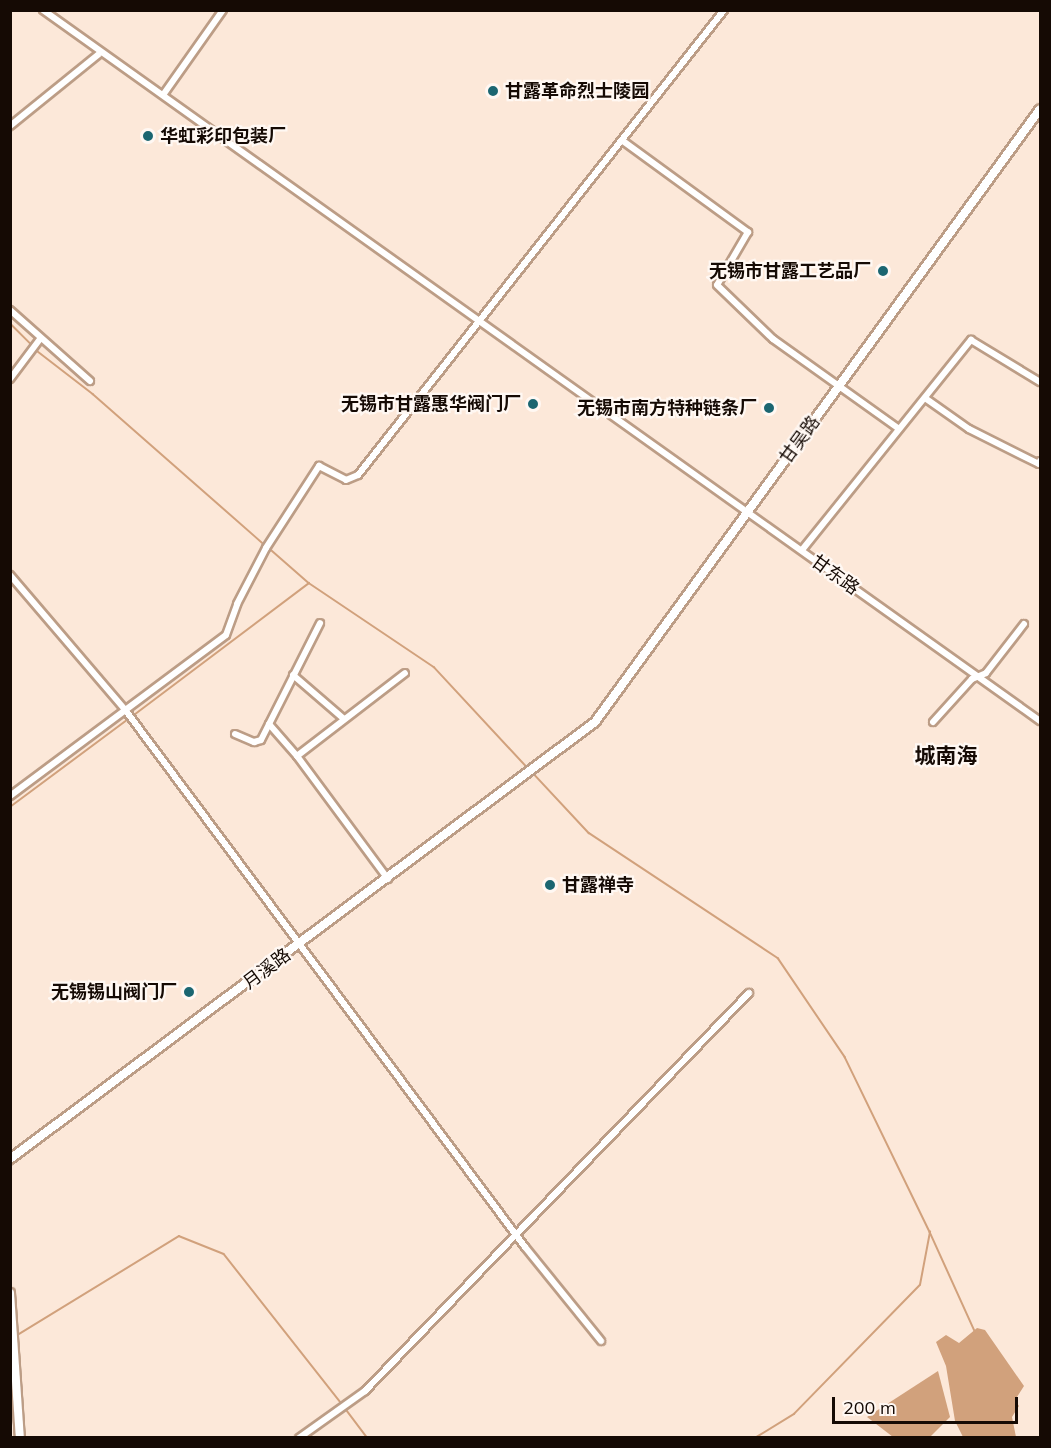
<!DOCTYPE html>
<html>
<head>
<meta charset="utf-8">
<style>
	body { margin:0 }
	#map { position:relative; width:1051px; height:1448px; overflow:hidden; background:#fce8d9; font-family:Mulish,"Noto Sans SC",sans-serif }
	div>[style] { position:absolute }
	[style*='--x'] { left:calc(var(--x)*1px); top:calc(var(--y)*1px); width:calc(var(--w)*1px); rotate:calc(var(--a)*1deg) }
	.water>* { inset:0; background:#d1a17c }
	.stream>* { height:1.5px; margin:-0.75px; padding:0 0.75px; transform-origin:0.75px; border-radius:0.75px; background:#d1a17c }
	.roads { filter:drop-shadow(2px 0 #bc9d86) drop-shadow(-2px 0 #bc9d86) drop-shadow(0 2px #bc9d86) drop-shadow(0 -2px #bc9d86) }
	.minor>* { height:6px; margin:-3px; padding:0 3px; transform-origin:3px; border-radius:3px; background:#fff }
	.tertiary>* { height:8px; margin:-4px; padding:0 4px; transform-origin:4px; border-radius:4px; background:#fff }
	.dots>* { width:16px; height:16px; translate:-50% -50%; box-sizing:border-box; border:3px solid #fff8f3; border-radius:50% }
	span { translate:-50% -50%; white-space:nowrap; text-align:center; line-height:1.15; -webkit-text-stroke:4.5px #fff8f3; paint-order:stroke }
	.poi-label { font-size:18px; color:#150a04; font-weight:700 }
	.left { translate:0 -50%; text-align:left }
	.right { translate:-100% -50%; text-align:right }
	.street-label { font-size:18px; color:#150a04 }
	.quarter-label { font-size:21px; color:#150a04; font-weight:700 }
	.frame { position:absolute; inset:0; border:12px solid #150a04; pointer-events:none }
	.scale { position:absolute; left:832px; top:1397px; width:186px; height:27px; box-sizing:border-box; border:3px solid #150a04; border-top:0; padding-left:8px; font-size:18px; line-height:21px; white-space:nowrap; color:#150a04; -webkit-text-stroke:4px #fff8f3; paint-order:stroke }
</style>
</head>
<body>
<div id="map">
	<div class="water">
		<i style="clip-path:polygon(977px 1328px,985px 1330px,1024px 1386px,1015px 1400px,1019px 1406px,1012px 1417px,1016px 1437px,963px 1437px,955px 1421px,946px 1366px,936px 1342px,946px 1335px,959px 1343px)"></i>
		<i style="clip-path:polygon(938px 1371px,950px 1417px,930px 1437px,893px 1437px,867px 1417px)"></i>
	</div>
	<div class="stream">
		<i style="--x:10;--y:323;--w:33;--a:45"></i>
		<i style="--x:36;--y:350;--w:72;--a:37.7"></i>
		<i style="--x:93;--y:394;--w:229;--a:41.3"></i>
		<i style="--x:269;--y:548;--w:53;--a:41.2"></i>
		<i style="--x:309;--y:583;--w:151;--a:33.9"></i>
		<i style="--x:434;--y:667;--w:137;--a:47.1"></i>
		<i style="--x:134;--y:715;--w:219;--a:-37"></i>
		<i style="--x:533;--y:773;--w:82;--a:47"></i>
		<i style="--x:589;--y:833;--w:227;--a:33.5"></i>
		<i style="--x:778;--y:958;--w:120;--a:55.9"></i>
		<i style="--x:845;--y:1057;--w:195;--a:64.1"></i>
		<i style="--x:10;--y:807;--w:149;--a:-36.6"></i>
		<i style="--x:16;--y:1336;--w:191;--a:-31.5"></i>
		<i style="--x:179;--y:1236;--w:48;--a:21.8"></i>
		<i style="--x:224;--y:1254;--w:191;--a:51.8"></i>
		<i style="--x:345;--y:1408;--w:38;--a:53"></i>
		<i style="--x:755;--y:1438;--w:46;--a:-31.6"></i>
		<i style="--x:794;--y:1414;--w:180;--a:-45.7"></i>
		<i style="--x:920;--y:1285;--w:54;--a:-79.3"></i>
		<i style="--x:930;--y:1232;--w:109;--a:65.6"></i>
	</div>
	<div class="roads">
		<div class="minor">
			<i style="--x:43;--y:10;--w:1225;--a:35.49"></i>
			<i style="--x:163;--y:95;--w:104;--a:-54.8"></i>
			<i style="--x:10;--y:126;--w:114;--a:-39"></i>
			<i style="--x:623;--y:141;--w:155;--a:36.1"></i>
			<i style="--x:748;--y:232;--w:61;--a:120.3"></i>
			<i style="--x:717;--y:285;--w:78;--a:44"></i>
			<i style="--x:773;--y:339;--w:153;--a:35.5"></i>
			<i style="--x:10;--y:310;--w:107;--a:41.6"></i>
			<i style="--x:10;--y:379;--w:50;--a:-53.1"></i>
			<i style="--x:925;--y:398;--w:54;--a:35.2"></i>
			<i style="--x:969;--y:429;--w:78;--a:26.6"></i>
			<i style="--x:1039;--y:464;--w:3;--a:-72"></i>
			<i style="--x:802;--y:550;--w:270;--a:-51.2"></i>
			<i style="--x:971;--y:340;--w:81;--a:31.3"></i>
			<i style="--x:10;--y:575;--w:179;--a:49.5"></i>
			<i style="--x:126;--y:711;--w:668;--a:53.34"></i>
			<i style="--x:525;--y:1247;--w:121;--a:51"></i>
			<i style="--x:293;--y:675;--w:67;--a:40.8"></i>
			<i style="--x:933;--y:722;--w:58;--a:-47.8"></i>
			<i style="--x:972;--y:679;--w:15;--a:-23"></i>
			<i style="--x:986;--y:673;--w:62;--a:-52.2"></i>
			<i style="--x:269;--y:724;--w:43;--a:48.8"></i>
			<i style="--x:297;--y:756;--w:153;--a:53.5"></i>
			<i style="--x:235;--y:734;--w:21;--a:23"></i>
			<i style="--x:254;--y:742;--w:7;--a:-16"></i>
			<i style="--x:261;--y:740;--w:131;--a:-63.2"></i>
			<i style="--x:297;--y:756;--w:136;--a:-37.5"></i>
			<i style="--x:10;--y:796;--w:269;--a:-36.7"></i>
			<i style="--x:226;--y:635;--w:33;--a:-70"></i>
			<i style="--x:237;--y:604;--w:63;--a:-62.6"></i>
			<i style="--x:266;--y:548;--w:98;--a:-57.1"></i>
			<i style="--x:319;--y:466;--w:30;--a:27"></i>
			<i style="--x:346;--y:480;--w:13;--a:-23"></i>
			<i style="--x:358;--y:475;--w:592;--a:-51.79"></i>
			<i style="--x:299;--y:1438;--w:81;--a:-35.5"></i>
			<i style="--x:365;--y:1391;--w:553;--a:-46.03"></i>
		</div>
		<div class="tertiary">
			<i style="--x:10;--y:1159;--w:730;--a:-36.76"></i>
			<i style="--x:595;--y:722;--w:757;--a:-54.02"></i>
			<i style="--x:10;--y:1293;--w:145;--a:86.1"></i>
		</div>
	</div>
	<div class="dots">
		<i style="left:493px;top:91px;background:#1b6671"></i>
		<i style="left:148px;top:136px;background:#1b6671"></i>
		<i style="left:883px;top:271px;background:#1b6671"></i>
		<i style="left:533px;top:404px;background:#1b6671"></i>
		<i style="left:769px;top:408px;background:#1b6671"></i>
		<i style="left:550px;top:885px;background:#1b6671"></i>
		<i style="left:189px;top:992px;background:#1b6671"></i>
	</div>
	<div class="poi-label">
		<span class="left" style="left:505px;top:91px">甘露革命烈士陵园</span>
		<span class="left" style="left:160px;top:136px">华虹彩印包装厂</span>
		<span class="right" style="left:871px;top:271px">无锡市甘露工艺品厂</span>
		<span class="right" style="left:521px;top:404px">无锡市甘露惠华阀门厂</span>
		<span class="right" style="left:757px;top:408px">无锡市南方特种链条厂</span>
		<span class="left" style="left:562px;top:885px">甘露禅寺</span>
		<span class="right" style="left:177px;top:992px">无锡锡山阀门厂</span>
	</div>
	<div class="street-label">
		<span style="left:800px;top:440px;rotate:-54deg">甘吴路</span>
		<span style="left:835px;top:575px;rotate:36deg">甘东路</span>
		<span style="left:267px;top:969px;rotate:-37deg">月溪路</span>
	</div>
	<div class="quarter-label">
		<span style="left:946px;top:755px">城南海</span>
	</div>
	<div class="frame"></div>
	<div class="scale">200 m</div>
</div>
</body>
</html>
